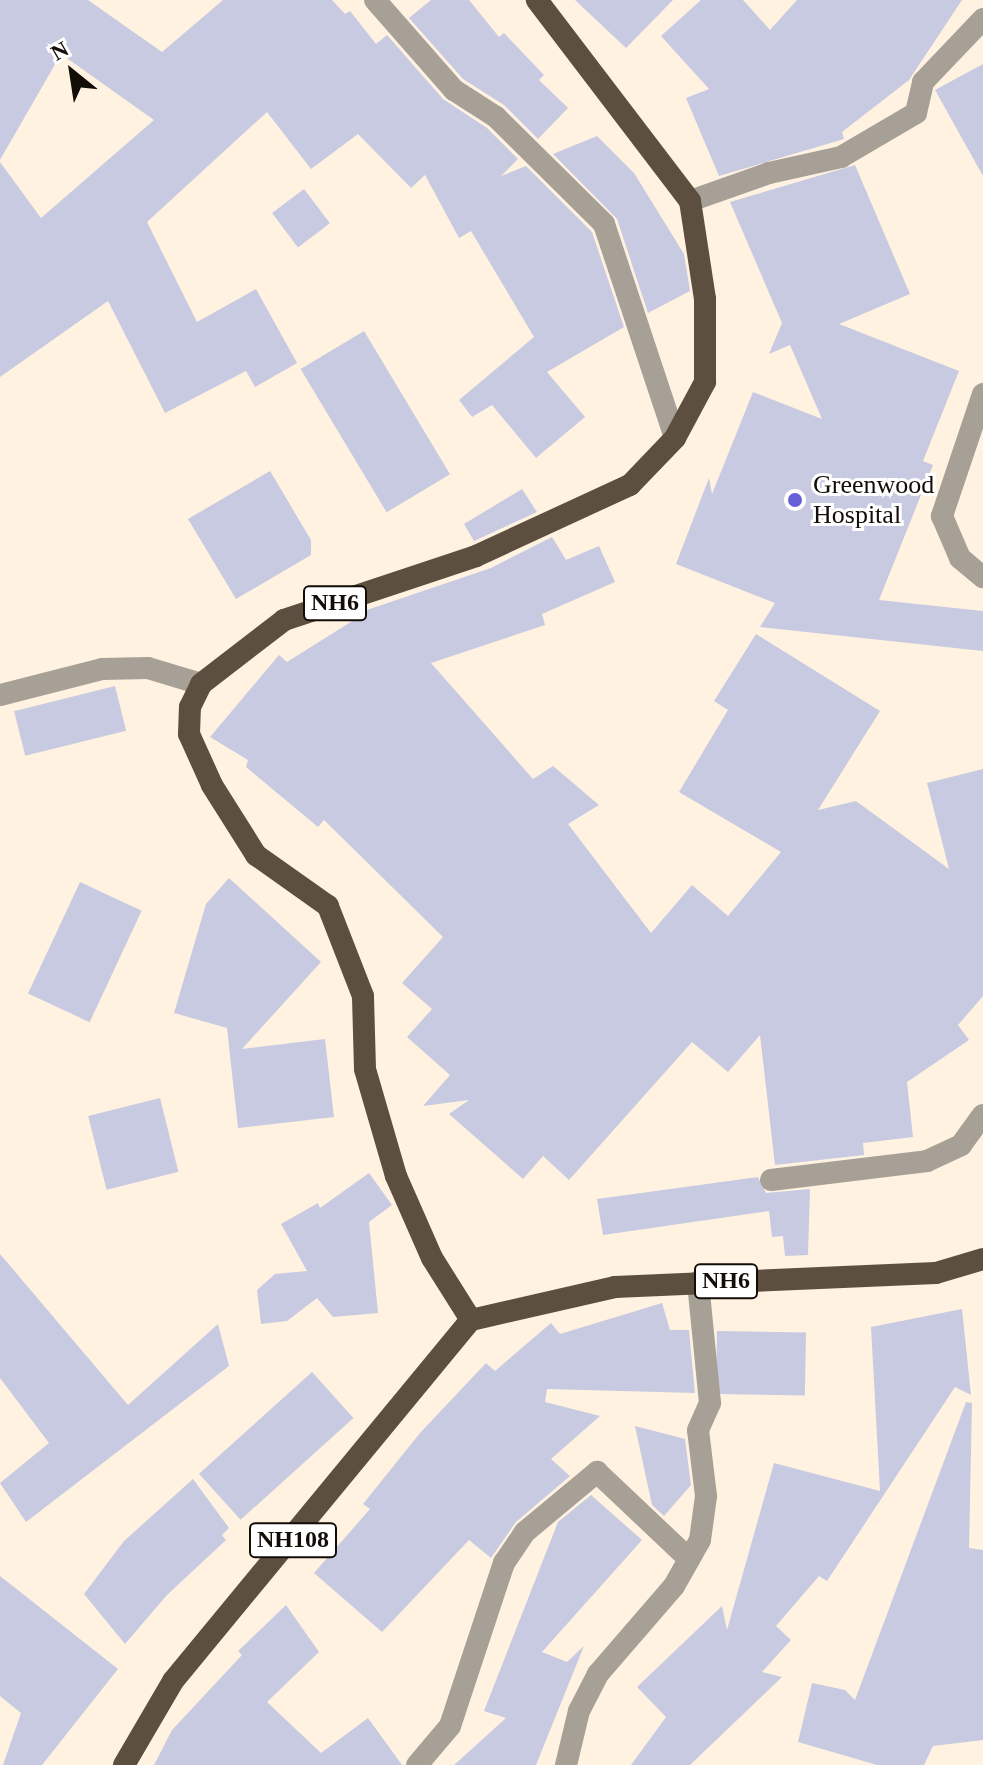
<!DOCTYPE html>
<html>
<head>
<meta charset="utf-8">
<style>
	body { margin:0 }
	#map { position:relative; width:983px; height:1765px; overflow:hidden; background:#fff2e1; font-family:"Times New Roman",serif }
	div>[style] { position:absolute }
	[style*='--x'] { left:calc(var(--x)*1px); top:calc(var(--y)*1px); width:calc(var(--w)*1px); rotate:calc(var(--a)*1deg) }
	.building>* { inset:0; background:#c8cae1; transform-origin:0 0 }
	.minor>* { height:22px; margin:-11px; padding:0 11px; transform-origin:11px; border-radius:11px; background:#a6a097 }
	.trunk>* { height:22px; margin:-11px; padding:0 11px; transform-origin:11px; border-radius:11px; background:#5c4f3f }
	.dots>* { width:22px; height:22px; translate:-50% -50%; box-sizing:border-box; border:4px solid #fff; border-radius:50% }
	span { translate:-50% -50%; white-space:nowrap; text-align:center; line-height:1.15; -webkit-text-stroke:6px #fff; paint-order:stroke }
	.shield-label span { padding:2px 6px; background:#fff; border:2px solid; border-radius:6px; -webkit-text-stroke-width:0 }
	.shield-label { font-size:24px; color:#120d06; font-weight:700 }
	.poi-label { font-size:26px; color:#120d06 }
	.left { translate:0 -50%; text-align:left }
	.north { position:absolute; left:32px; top:32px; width:80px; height:80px; -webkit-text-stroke:6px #fff; paint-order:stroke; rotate:330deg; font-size:22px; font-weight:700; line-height:32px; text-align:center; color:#120d06 }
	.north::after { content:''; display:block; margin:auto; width:28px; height:36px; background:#120d06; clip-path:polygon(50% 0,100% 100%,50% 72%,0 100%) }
</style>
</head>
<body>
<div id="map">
	<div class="building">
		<i style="clip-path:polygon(0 0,88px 0,162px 52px,223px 0,332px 0,345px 14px,350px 11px,376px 44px,387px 35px,443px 99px,487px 128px,518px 159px,501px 176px,526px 166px,592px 232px,624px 327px,547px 372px,585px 417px,536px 458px,492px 405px,472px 417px,459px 400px,534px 337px,471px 231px,459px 238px,425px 175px,411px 188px,358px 134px,311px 169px,267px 112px,147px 222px,197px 322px,256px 289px,297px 363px,255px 387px,246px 371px,165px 413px,108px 301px,0 377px,0 162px,41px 218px,154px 120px,61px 54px,0 160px)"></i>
		<i style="clip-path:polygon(431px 0,469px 0,499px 37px,504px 33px,544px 75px,539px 80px,568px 108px,538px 139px,504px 105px,463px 79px,409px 18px)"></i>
		<i style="clip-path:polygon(575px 0,673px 0,626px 48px)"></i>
		<i style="clip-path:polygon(701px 0,743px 0,770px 30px,797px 0,962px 0,909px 80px,842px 132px,844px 139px,719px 176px,686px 98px,709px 89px,661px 36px)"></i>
		<i style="clip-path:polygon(983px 64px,983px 176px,935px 90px)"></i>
		<i style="clip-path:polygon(597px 136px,634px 173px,684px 254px,690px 291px,648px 313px,617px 219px,553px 154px)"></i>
		<i style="clip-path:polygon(855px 165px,910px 294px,839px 324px,959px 371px,923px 461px,933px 465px,879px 600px,983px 611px,983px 651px,760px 627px,775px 603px,676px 564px,709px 478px,712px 494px,753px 392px,822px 419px,790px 345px,769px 354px,782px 323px,730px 202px)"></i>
		<i style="left:304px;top:189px;width:43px;height:40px;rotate:53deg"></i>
		<i style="left:364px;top:331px;width:167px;height:74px;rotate:59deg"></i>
		<i style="clip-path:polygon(270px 471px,311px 540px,311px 555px,236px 599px,188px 519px)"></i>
		<i style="clip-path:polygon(522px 489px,537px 512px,474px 541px,464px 524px)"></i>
		<i style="clip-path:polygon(552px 537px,566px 560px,599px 546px,615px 582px,542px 614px,545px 625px,431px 663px,533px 779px,553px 766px,599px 805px,568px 824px,651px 933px,692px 885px,728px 916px,781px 852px,679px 792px,728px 710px,714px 701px,756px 634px,880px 711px,818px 810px,856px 801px,949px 869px,927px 783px,983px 769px,983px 996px,958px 1025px,969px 1040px,907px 1082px,913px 1137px,863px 1143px,864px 1155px,775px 1165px,760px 1035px,728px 1072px,692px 1042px,569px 1180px,543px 1156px,523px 1179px,449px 1114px,469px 1100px,423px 1106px,450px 1075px,407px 1037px,432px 1009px,402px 983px,443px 937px,324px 820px,318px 827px,246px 767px,248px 760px,210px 737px,279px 655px,287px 662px,357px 618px,355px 614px,491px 568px)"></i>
		<i style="left:115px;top:686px;width:46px;height:104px;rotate:76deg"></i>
		<i style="clip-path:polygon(229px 878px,321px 962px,242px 1049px,325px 1039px,334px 1117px,238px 1128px,227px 1028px,174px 1013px,206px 904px)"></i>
		<i style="left:80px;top:882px;width:68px;height:123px;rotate:25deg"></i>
		<i style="left:160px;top:1098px;width:76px;height:74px;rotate:76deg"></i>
		<i style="clip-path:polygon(369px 1173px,392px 1205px,369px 1222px,378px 1313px,333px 1317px,317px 1298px,287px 1321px,261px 1324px,257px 1290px,275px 1274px,307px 1271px,281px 1224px,318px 1203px,320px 1208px)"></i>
		<i style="clip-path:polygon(758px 1177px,766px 1193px,810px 1189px,808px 1255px,785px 1256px,783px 1236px,772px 1237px,769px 1211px,603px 1235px,597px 1199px)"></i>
		<i style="clip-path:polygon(0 1254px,128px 1405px,218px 1324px,229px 1366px,26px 1522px,0 1483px,49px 1443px,0 1378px)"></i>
		<i style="clip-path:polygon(662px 1303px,670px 1330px,689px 1330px,695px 1393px,547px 1389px,545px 1402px,600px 1416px,551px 1459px,570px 1476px,516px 1522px,491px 1558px,469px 1540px,382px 1632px,314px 1573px,370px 1509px,363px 1504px,420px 1433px,486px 1363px,495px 1371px,551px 1323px,560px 1334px)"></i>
		<i style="clip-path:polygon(962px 1309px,971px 1395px,955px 1387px,827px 1581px,819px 1576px,776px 1626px,791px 1640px,762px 1672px,782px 1677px,690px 1765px,631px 1765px,666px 1717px,637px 1687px,722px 1606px,727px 1630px,774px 1463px,880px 1491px,871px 1327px)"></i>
		<i style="left:717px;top:1331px;width:89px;height:63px;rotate:1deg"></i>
		<i style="left:312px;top:1372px;width:62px;height:152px;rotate:48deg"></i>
		<i style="clip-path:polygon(966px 1402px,972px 1403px,969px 1548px,983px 1550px,983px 1740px,933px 1746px,924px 1765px,877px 1765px,798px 1742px,812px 1683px,845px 1690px,855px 1700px)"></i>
		<i style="clip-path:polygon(635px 1426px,685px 1439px,691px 1485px,664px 1516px,652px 1505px)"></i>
		<i style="clip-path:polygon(193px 1479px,229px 1528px,222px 1535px,226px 1540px,167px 1595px,125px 1644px,84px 1594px,124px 1541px)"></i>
		<i style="clip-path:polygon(591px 1495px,642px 1540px,542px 1652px,567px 1662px,584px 1646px,536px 1765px,454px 1765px,506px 1718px,484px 1711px,558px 1522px)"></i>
		<i style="clip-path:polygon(0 1576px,118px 1669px,42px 1765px,3px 1765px,21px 1713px,0 1696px)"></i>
		<i style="clip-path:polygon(286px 1605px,319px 1652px,267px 1702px,321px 1753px,368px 1718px,402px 1765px,154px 1765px,172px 1730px,242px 1655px,238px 1651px)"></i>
	</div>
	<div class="minor">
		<i style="--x:375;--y:0;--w:120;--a:48.7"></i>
		<i style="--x:454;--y:90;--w:50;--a:32.7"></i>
		<i style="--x:496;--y:117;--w:152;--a:44.7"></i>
		<i style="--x:604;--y:224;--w:225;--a:71.6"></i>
		<i style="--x:690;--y:201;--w:84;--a:-19.5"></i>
		<i style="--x:769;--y:173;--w:74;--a:-12.5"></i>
		<i style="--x:841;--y:157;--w:87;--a:-30.4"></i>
		<i style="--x:916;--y:113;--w:32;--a:-77"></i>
		<i style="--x:923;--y:82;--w:87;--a:-46.4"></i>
		<i style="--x:983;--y:394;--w:129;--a:108.6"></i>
		<i style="--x:942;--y:516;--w:46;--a:66.8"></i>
		<i style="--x:960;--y:558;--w:30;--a:40"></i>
		<i style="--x:0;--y:695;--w:105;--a:-14.3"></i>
		<i style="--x:102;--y:669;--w:46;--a:-1.2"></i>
		<i style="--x:148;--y:668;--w:55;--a:16.8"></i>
		<i style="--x:771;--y:1180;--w:157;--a:-6.9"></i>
		<i style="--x:927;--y:1161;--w:38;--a:-25"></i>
		<i style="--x:961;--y:1145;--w:37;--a:-54"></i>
		<i style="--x:417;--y:1765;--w:51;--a:-49.8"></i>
		<i style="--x:450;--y:1726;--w:172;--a:-71.7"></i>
		<i style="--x:504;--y:1563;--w:37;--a:-56"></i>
		<i style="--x:525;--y:1532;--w:94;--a:-39.8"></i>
		<i style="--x:597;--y:1472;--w:127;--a:43.4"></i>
		<i style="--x:566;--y:1765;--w:56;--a:-76.5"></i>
		<i style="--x:579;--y:1711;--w:42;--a:-62.8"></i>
		<i style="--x:598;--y:1674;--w:116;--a:-49.2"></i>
		<i style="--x:674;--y:1586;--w:53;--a:-60.5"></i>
		<i style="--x:700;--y:1540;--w:44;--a:-82.2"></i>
		<i style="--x:706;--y:1496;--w:66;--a:-96.9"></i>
		<i style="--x:698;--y:1430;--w:30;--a:-66"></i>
		<i style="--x:710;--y:1403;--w:122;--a:-95.7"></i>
	</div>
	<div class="trunk">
		<i style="--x:471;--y:1320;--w:73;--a:-122.2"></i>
		<i style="--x:432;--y:1258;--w:90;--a:-113.7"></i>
		<i style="--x:396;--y:1176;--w:111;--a:-106.2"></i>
		<i style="--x:365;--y:1069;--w:73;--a:-91.6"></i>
		<i style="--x:363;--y:996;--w:97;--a:-111.3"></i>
		<i style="--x:328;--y:906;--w:88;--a:-144.7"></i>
		<i style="--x:256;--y:855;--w:83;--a:-122.2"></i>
		<i style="--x:212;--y:785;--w:56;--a:-114.3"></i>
		<i style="--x:189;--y:734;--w:27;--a:-88"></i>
		<i style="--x:190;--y:707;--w:25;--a:-64"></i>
		<i style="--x:201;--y:684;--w:105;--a:-37.6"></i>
		<i style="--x:284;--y:620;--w:202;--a:-18.4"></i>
		<i style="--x:476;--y:556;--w:170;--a:-24.8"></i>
		<i style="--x:630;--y:485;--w:65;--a:-46.2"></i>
		<i style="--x:675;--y:438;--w:64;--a:-61.8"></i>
		<i style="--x:705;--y:382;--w:83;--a:-90"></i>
		<i style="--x:705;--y:299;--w:99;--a:-98.7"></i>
		<i style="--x:690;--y:201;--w:253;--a:-127.3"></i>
		<i style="--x:124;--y:1765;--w:97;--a:-59.7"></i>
		<i style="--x:173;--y:1681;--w:468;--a:-50.5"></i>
		<i style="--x:471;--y:1320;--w:148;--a:-12.9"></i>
		<i style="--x:615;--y:1287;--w:321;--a:-2.5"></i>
		<i style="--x:936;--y:1273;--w:49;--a:-16.6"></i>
	</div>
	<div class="dots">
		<i style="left:795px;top:500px;background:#665fd8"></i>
	</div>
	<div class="shield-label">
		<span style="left:335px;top:603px">NH6</span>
		<span style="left:726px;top:1281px">NH6</span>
		<span style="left:293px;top:1540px">NH108</span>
	</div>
	<div class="poi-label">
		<span class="left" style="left:813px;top:500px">Greenwood<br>Hospital</span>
	</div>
	<div class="north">N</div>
</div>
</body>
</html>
